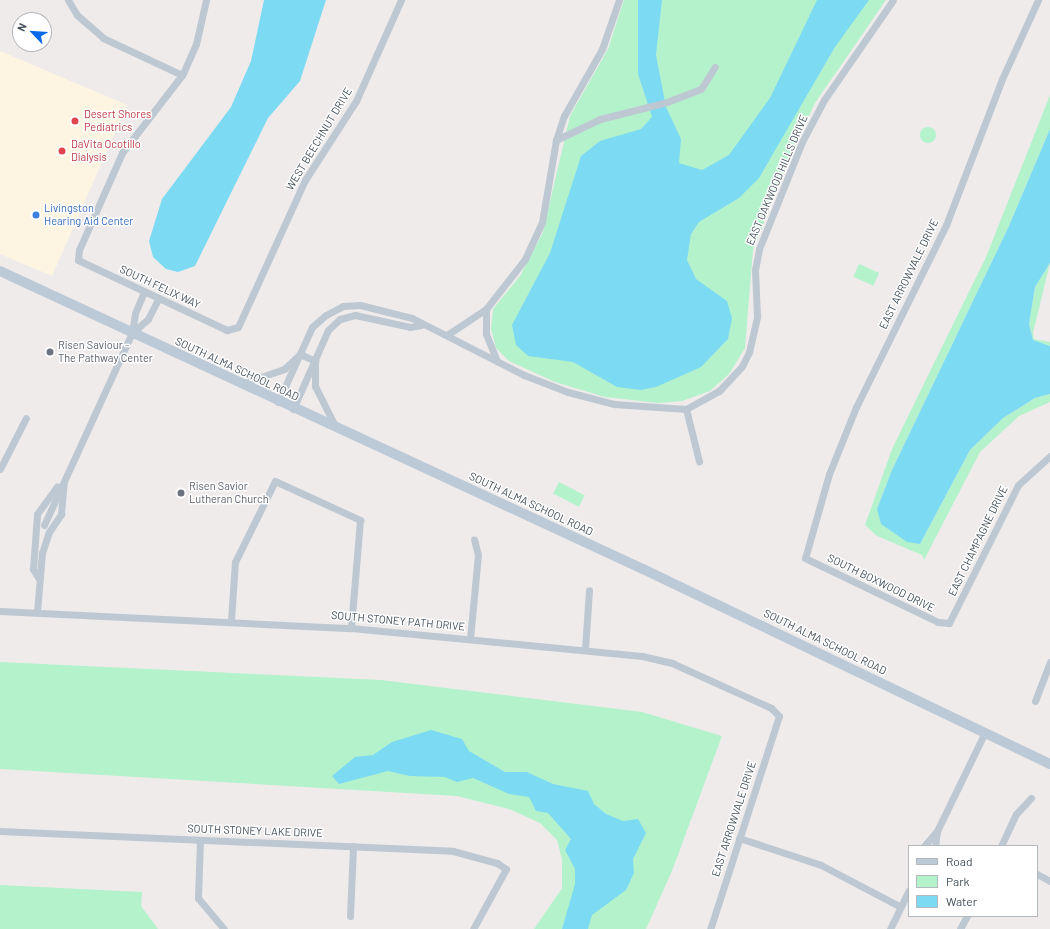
<!DOCTYPE html>
<html>
<head>
<meta charset="utf-8">
<style>
	body { margin:0 }
	#map { position:relative; width:1050px; height:929px; overflow:hidden; background:#efebeb; font-family:Barlow,sans-serif }
	div>[style] { position:absolute }
	[style*='--x'] { left:calc(var(--x)*1px); top:calc(var(--y)*1px); width:calc(var(--w)*1px); rotate:calc(var(--a)*1deg) }
	.commercial>* { inset:0; background:#fdf5e1 }
	.green>* { inset:0; background:#b4f2cc; transform-origin:0 0 }
	.round { border-radius:50% }
	.water>* { inset:0; background:#7ddaf3 }
	.street>* { height:7px; margin:-3.5px; padding:0 3.5px; transform-origin:3.5px; border-radius:3.5px; background:#bdc8d3 }
	.secondary>* { height:10px; margin:-5px; padding:0 5px; transform-origin:5px; border-radius:5px; background:#bcc9d7 }
	.dots>* { width:11px; height:11px; translate:-50% -50%; box-sizing:border-box; border:2px solid #fff; border-radius:50% }
	span { translate:-50% -50%; white-space:nowrap; text-align:center; line-height:1.15; -webkit-text-stroke:3px #fff; paint-order:stroke }
	.health-label { font-size:11px; color:#be3a42 }
	.left { translate:0 -50%; text-align:left }
	.street-label { font-size:11px; color:#434f5a }
	.shop-label { font-size:11px; color:#366cbe }
	.worship-label { font-size:11px; color:#5b616d }
	.legend { position:absolute; left:908px; top:845px; width:130px; height:72px; box-sizing:border-box; background:#fff; border:1px solid #b4b9bd; margin:0; padding:5px 7px; list-style:none; font-size:12px; color:#434f5a }
	.legend li { display:flex; align-items:center; gap:8px; height:20px }
	.legend b { width:20px; border:1px solid #b4b9bd }
	.north { position:absolute; left:12px; top:12px; width:40px; height:40px; box-sizing:border-box; background:#fff; border:1px solid #b4b9bd; border-radius:50%; rotate:295deg; font-size:11px; font-weight:700; line-height:16px; text-align:center; color:#434f5a }
	.north::after { content:''; display:block; margin:auto; width:14px; height:18px; background:#0a6bea; clip-path:polygon(50% 0,100% 100%,50% 72%,0 100%) }
</style>
</head>
<body>
<div id="map">
	<div class="commercial">
		<i style="clip-path:polygon(0 51px,127px 105px,52px 276px,0 254px)"></i>
	</div>
	<div class="green">
		<i style="clip-path:polygon(624px 0,886px 0,815px 103px,790px 156px,753px 250px,745px 348px,729px 374px,710px 391px,682px 401px,658px 403px,605px 397px,555px 382px,509px 361px,496px 348px,491px 329px,493px 309px,520px 276px,543px 232px,570px 116px,608px 49px)"></i>
		<i style="clip-path:polygon(1050px 95px,1050px 129px,1008px 228px,892px 470px,877px 509px,920px 544px,970px 450px,1003px 418px,1035px 398px,1050px 394px,1050px 402px,1019px 416px,980px 452px,924px 560px,922px 555px,877px 536px,865px 525px,892px 449px,986px 257px)"></i>
		<i class="round" style="left:920px;top:127px;width:16px;height:16px"></i>
		<i style="clip-path:polygon(1050px 263px,1033px 333px,1034px 339px,1050px 342px,1050px 346px,1033px 340px,1029px 324px,1035px 287px)"></i>
		<i style="left:859px;top:264px;width:22px;height:14px;rotate:24deg"></i>
		<i style="left:559px;top:482px;width:29px;height:13px;rotate:27deg"></i>
		<i style="clip-path:polygon(0 662px,381px 680px,642px 712px,722px 736px,672px 871px,646px 929px,534px 929px,562px 888px,562px 860px,557px 840px,540px 823px,509px 809px,457px 796px,0 769px)"></i>
		<i style="clip-path:polygon(0 885px,142px 892px,141px 906px,158px 929px,0 929px)"></i>
	</div>
	<div class="water">
		<i style="clip-path:polygon(264px 0,326px 0,300px 81px,268px 118px,195px 266px,178px 272px,166px 269px,153px 257px,149px 241px,162px 199px,231px 107px,251px 61px)"></i>
		<i style="clip-path:polygon(638px 0,662px 0,656px 55px,666px 107px,681px 139px,679px 163px,702px 170px,729px 155px,770px 98px,817px 0,869px 0,835px 47px,759px 178px,739px 198px,699px 222px,691px 234px,687px 260px,696px 279px,727px 301px,732px 318px,728px 339px,701px 367px,656px 387px,641px 390px,617px 387px,573px 362px,528px 356px,516px 345px,512px 325px,550px 253px,581px 156px,600px 141px,641px 129px,652px 117px,638px 74px)"></i>
		<i style="clip-path:polygon(1050px 129px,1050px 263px,1035px 287px,1029px 324px,1033px 340px,1050px 346px,1050px 394px,1035px 398px,1003px 418px,970px 450px,920px 544px,907px 542px,881px 524px,877px 509px,892px 470px,1008px 228px)"></i>
		<i style="clip-path:polygon(431px 730px,462px 739px,469px 751px,505px 772px,527px 772px,553px 784px,588px 791px,594px 804px,606px 814px,623px 821px,638px 819px,646px 833px,633px 859px,634px 873px,626px 890px,592px 915px,588px 929px,562px 929px,575px 884px,575px 869px,565px 850px,571px 839px,548px 813px,536px 811px,529px 797px,509px 794px,473px 778px,457px 782px,445px 777px,410px 776px,388px 771px,339px 784px,332px 776px,355px 757px,373px 755px,392px 742px)"></i>
	</div>
	<div class="street">
		<i style="--x:68;--y:0;--w:17;--a:59"></i>
		<i style="--x:77;--y:15;--w:35;--a:41"></i>
		<i style="--x:103;--y:38;--w:87;--a:25.1"></i>
		<i style="--x:206;--y:0;--w:45;--a:102.8"></i>
		<i style="--x:196;--y:44;--w:34;--a:114"></i>
		<i style="--x:182;--y:75;--w:98;--a:127.6"></i>
		<i style="--x:122;--y:153;--w:106;--a:113.9"></i>
		<i style="--x:79;--y:250;--w:10;--a:96"></i>
		<i style="--x:78;--y:260;--w:165;--a:25.2"></i>
		<i style="--x:227;--y:330;--w:11;--a:-15"></i>
		<i style="--x:238;--y:327;--w:162;--a:-65.5"></i>
		<i style="--x:305;--y:180;--w:94;--a:-57.2"></i>
		<i style="--x:356;--y:101;--w:111;--a:-66"></i>
		<i style="--x:1038;--y:0;--w:87;--a:114.5"></i>
		<i style="--x:1002;--y:79;--w:156;--a:111"></i>
		<i style="--x:946;--y:225;--w:203;--a:116.3"></i>
		<i style="--x:856;--y:407;--w:72;--a:111.9"></i>
		<i style="--x:829;--y:474;--w:87;--a:105.9"></i>
		<i style="--x:805;--y:558;--w:148;--a:25.7"></i>
		<i style="--x:938;--y:622;--w:11;--a:5"></i>
		<i style="--x:949;--y:623;--w:154;--a:-63.4"></i>
		<i style="--x:1018;--y:485;--w:43;--a:-42.2"></i>
		<i style="--x:556;--y:140;--w:49;--a:-25.5"></i>
		<i style="--x:600;--y:119;--w:69;--a:-14.2"></i>
		<i style="--x:667;--y:102;--w:36;--a:-21"></i>
		<i style="--x:701;--y:89;--w:26;--a:-58"></i>
		<i style="--x:486;--y:309;--w:25;--a:90"></i>
		<i style="--x:486;--y:334;--w:27;--a:68"></i>
		<i style="--x:132;--y:333;--w:21;--a:-41"></i>
		<i style="--x:148;--y:319;--w:22;--a:-63"></i>
		<i style="--x:447;--y:335;--w:47;--a:-33.7"></i>
		<i style="--x:486;--y:309;--w:63;--a:-52"></i>
		<i style="--x:525;--y:259;--w:41;--a:-65.3"></i>
		<i style="--x:542;--y:222;--w:83;--a:-80.3"></i>
		<i style="--x:556;--y:140;--w:25;--a:-72"></i>
		<i style="--x:564;--y:116;--w:77;--a:-60.4"></i>
		<i style="--x:602;--y:49;--w:52;--a:-70.9"></i>
		<i style="--x:241;--y:384;--w:46;--a:-19.2"></i>
		<i style="--x:284;--y:369;--w:22;--a:-43"></i>
		<i style="--x:300;--y:354;--w:17;--a:25"></i>
		<i style="--x:315;--y:361;--w:25;--a:90"></i>
		<i style="--x:315;--y:386;--w:45;--a:63.4"></i>
		<i style="--x:278;--y:402;--w:82;--a:-65.6"></i>
		<i style="--x:312;--y:327;--w:18;--a:-41"></i>
		<i style="--x:326;--y:315;--w:19;--a:-28"></i>
		<i style="--x:343;--y:306;--w:17;--a:-3"></i>
		<i style="--x:360;--y:305;--w:54;--a:14"></i>
		<i style="--x:412;--y:318;--w:126;--a:27"></i>
		<i style="--x:524;--y:375;--w:47;--a:21.1"></i>
		<i style="--x:568;--y:392;--w:48;--a:14.6"></i>
		<i style="--x:614;--y:404;--w:72;--a:4"></i>
		<i style="--x:686;--y:409;--w:38;--a:-29"></i>
		<i style="--x:719;--y:391;--w:34;--a:-47"></i>
		<i style="--x:742;--y:366;--w:16;--a:-63"></i>
		<i style="--x:749;--y:352;--w:37;--a:-77"></i>
		<i style="--x:757;--y:316;--w:46;--a:-92.5"></i>
		<i style="--x:755;--y:270;--w:21;--a:-79"></i>
		<i style="--x:759;--y:249;--w:115;--a:-68.1"></i>
		<i style="--x:802;--y:142;--w:47;--a:-62.4"></i>
		<i style="--x:824;--y:100;--w:121;--a:-55.4"></i>
		<i style="--x:293;--y:409;--w:86;--a:-66.1"></i>
		<i style="--x:328;--y:330;--w:16;--a:-43"></i>
		<i style="--x:340;--y:319;--w:16;--a:-15"></i>
		<i style="--x:355;--y:315;--w:56;--a:12.3"></i>
		<i style="--x:410;--y:327;--w:11;--a:-10"></i>
		<i style="--x:686;--y:409;--w:54;--a:76"></i>
		<i style="--x:0;--y:469;--w:57;--a:-63"></i>
		<i style="--x:44;--y:525;--w:211;--a:-65.4"></i>
		<i style="--x:132;--y:333;--w:20;--a:-81"></i>
		<i style="--x:135;--y:313;--w:23;--a:-67"></i>
		<i style="--x:39;--y:579;--w:12;--a:-121"></i>
		<i style="--x:33;--y:569;--w:55;--a:-85.8"></i>
		<i style="--x:37;--y:514;--w:34;--a:-54"></i>
		<i style="--x:0;--y:611;--w:351;--a:2.8"></i>
		<i style="--x:351;--y:628;--w:292;--a:5.5"></i>
		<i style="--x:642;--y:656;--w:31;--a:13"></i>
		<i style="--x:672;--y:663;--w:109;--a:24.4"></i>
		<i style="--x:771;--y:708;--w:11;--a:45"></i>
		<i style="--x:779;--y:716;--w:224;--a:107.9"></i>
		<i style="--x:37;--y:612;--w:59;--a:-85.2"></i>
		<i style="--x:42;--y:553;--w:22;--a:-72"></i>
		<i style="--x:49;--y:532;--w:22;--a:-56"></i>
		<i style="--x:61;--y:514;--w:32;--a:-85"></i>
		<i style="--x:231;--y:620;--w:58;--a:-86.1"></i>
		<i style="--x:235;--y:562;--w:90;--a:-63.7"></i>
		<i style="--x:275;--y:481;--w:94;--a:24.6"></i>
		<i style="--x:360;--y:520;--w:108;--a:94.8"></i>
		<i style="--x:470;--y:639;--w:84;--a:-84.6"></i>
		<i style="--x:478;--y:555;--w:16;--a:-104"></i>
		<i style="--x:585;--y:649;--w:59;--a:-86.1"></i>
		<i style="--x:1035;--y:701;--w:42;--a:-69"></i>
		<i style="--x:0;--y:831;--w:453;--a:2.5"></i>
		<i style="--x:453;--y:851;--w:46;--a:15.3"></i>
		<i style="--x:497;--y:863;--w:11;--a:34"></i>
		<i style="--x:506;--y:869;--w:68;--a:118.8"></i>
		<i style="--x:739;--y:838;--w:86;--a:18.2"></i>
		<i style="--x:821;--y:865;--w:90;--a:27.7"></i>
		<i style="--x:200;--y:840;--w:58;--a:92"></i>
		<i style="--x:198;--y:898;--w:40;--a:50"></i>
		<i style="--x:924;--y:846;--w:20;--a:-49"></i>
		<i style="--x:937;--y:831;--w:110;--a:-64.1"></i>
		<i style="--x:935;--y:846;--w:14;--a:-82"></i>
		<i style="--x:1001;--y:846;--w:35;--a:-65"></i>
		<i style="--x:1016;--y:814;--w:22;--a:-47"></i>
		<i style="--x:1037;--y:874;--w:15;--a:28"></i>
		<i style="--x:350;--y:916;--w:70;--a:-87.5"></i>
		<i style="--x:890;--y:929;--w:43;--a:-64"></i>
		<i style="--x:960;--y:929;--w:15;--a:-62"></i>
	</div>
	<div class="secondary">
		<i style="--x:0;--y:271;--w:709;--a:24.87"></i>
		<i style="--x:643;--y:569;--w:451;--a:25.6"></i>
	</div>
	<div class="dots">
		<i style="left:75px;top:121px;background:#e0444e"></i>
		<i style="left:62px;top:151px;background:#e0444e"></i>
		<i style="left:36px;top:215px;background:#3f7fe0"></i>
		<i style="left:50px;top:352px;background:#6b7280"></i>
		<i style="left:181px;top:493px;background:#6b7280"></i>
	</div>
	<div class="health-label">
		<span class="left" style="left:84px;top:121px">Desert Shores<br>Pediatrics</span>
		<span class="left" style="left:71px;top:151px">DaVita Ocotillo<br>Dialysis</span>
	</div>
	<div class="street-label">
		<span style="left:319px;top:139px;rotate:-59deg">WEST BEECHNUT DRIVE</span>
		<span style="left:777px;top:180px;rotate:-67deg">EAST OAKWOOD HILLS DRIVE</span>
		<span style="left:909px;top:274px;rotate:-64deg">EAST ARROWVALE DRIVE</span>
		<span style="left:160px;top:287px;rotate:25deg">SOUTH FELIX WAY</span>
		<span style="left:237px;top:369px;rotate:25deg">SOUTH ALMA SCHOOL ROAD</span>
		<span style="left:531px;top:504px;rotate:25deg">SOUTH ALMA SCHOOL ROAD</span>
		<span style="left:978px;top:541px;rotate:-64deg">EAST CHAMPAGNE DRIVE</span>
		<span style="left:881px;top:583px;rotate:26deg">SOUTH BOXWOOD DRIVE</span>
		<span style="left:398px;top:621px;rotate:5deg">SOUTH STONEY PATH DRIVE</span>
		<span style="left:825px;top:642px;rotate:26deg">SOUTH ALMA SCHOOL ROAD</span>
		<span style="left:734px;top:819px;rotate:-72deg">EAST ARROWVALE DRIVE</span>
		<span style="left:255px;top:831px;rotate:2deg">SOUTH STONEY LAKE DRIVE</span>
	</div>
	<div class="shop-label">
		<span class="left" style="left:44px;top:215px">Livingston<br>Hearing Aid Center</span>
	</div>
	<div class="worship-label">
		<span class="left" style="left:58px;top:352px">Risen Saviour -<br>The Pathway Center</span>
		<span class="left" style="left:189px;top:493px">Risen Savior<br>Lutheran Church</span>
	</div>
	<ul class="legend">
	<li><b style="height:5px;background:#bcc9d7"></b>Road</li>
	<li><b style="height:11px;background:#b4f2cc"></b>Park</li>
	<li><b style="height:11px;background:#7ddaf3"></b>Water</li>
	</ul>
	<div class="north">N</div>
</div>
</body>
</html>
